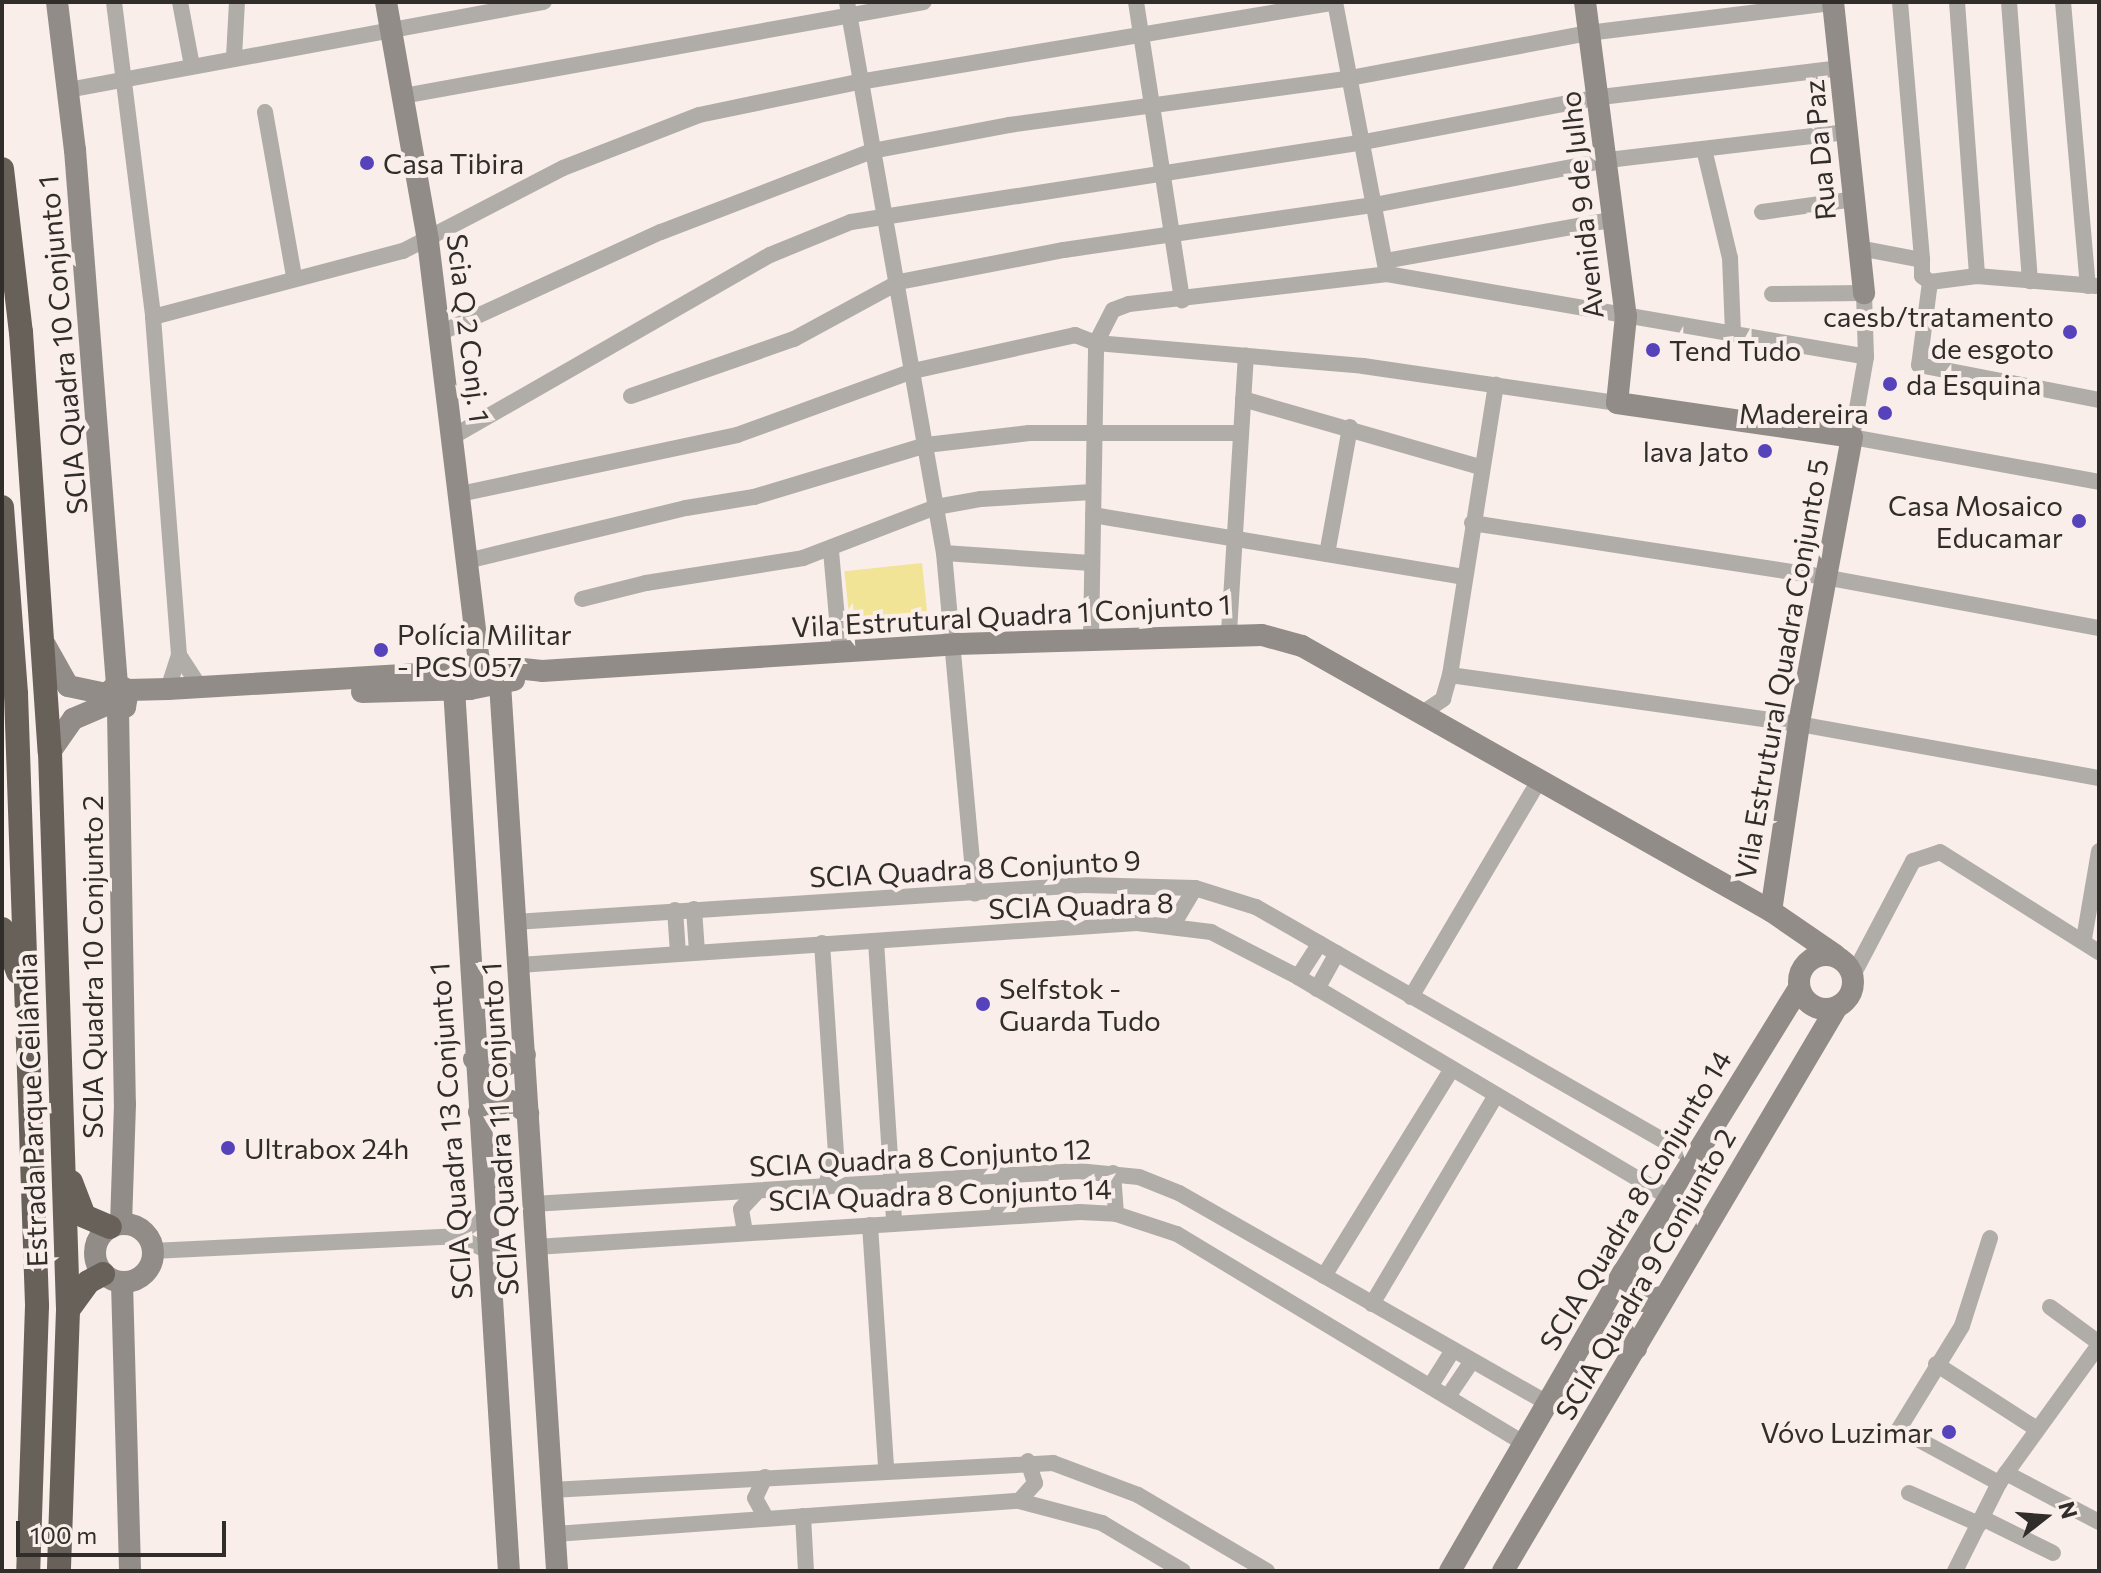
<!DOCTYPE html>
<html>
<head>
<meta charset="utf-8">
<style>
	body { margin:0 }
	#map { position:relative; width:2101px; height:1573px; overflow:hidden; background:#f9eee9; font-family:Commissioner,sans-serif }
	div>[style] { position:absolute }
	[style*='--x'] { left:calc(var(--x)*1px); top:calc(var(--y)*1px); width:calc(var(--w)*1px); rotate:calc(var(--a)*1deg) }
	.green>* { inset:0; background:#f1e496; transform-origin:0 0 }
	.street>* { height:16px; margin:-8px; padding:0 8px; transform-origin:8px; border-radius:8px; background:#b0ada9 }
	.secondary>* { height:22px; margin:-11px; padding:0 11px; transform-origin:11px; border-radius:11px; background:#918c87 }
	.secondary>.ring { margin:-11px; padding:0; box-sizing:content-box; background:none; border:22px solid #918c87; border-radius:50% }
	.highway>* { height:24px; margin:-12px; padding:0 12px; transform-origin:12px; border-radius:12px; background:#676159 }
	.dots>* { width:22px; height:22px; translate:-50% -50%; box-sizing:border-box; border:4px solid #f9eee9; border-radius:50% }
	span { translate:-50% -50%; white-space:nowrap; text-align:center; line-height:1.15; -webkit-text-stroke:8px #f9eee9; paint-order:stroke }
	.street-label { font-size:28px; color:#312d2b }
	.poi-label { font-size:28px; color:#312d2b }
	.left { translate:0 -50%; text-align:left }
	.right { translate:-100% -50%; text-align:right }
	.frame { position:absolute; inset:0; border:4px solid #312d2b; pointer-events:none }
	.north { position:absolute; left:2005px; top:1477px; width:80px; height:80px; -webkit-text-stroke:6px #f9eee9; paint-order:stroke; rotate:73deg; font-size:22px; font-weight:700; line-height:32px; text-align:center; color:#312d2b }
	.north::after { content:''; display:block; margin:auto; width:28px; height:36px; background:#312d2b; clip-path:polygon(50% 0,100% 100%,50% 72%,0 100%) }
	.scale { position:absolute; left:16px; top:1521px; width:210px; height:36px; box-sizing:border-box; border:4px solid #312d2b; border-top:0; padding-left:10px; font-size:24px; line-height:28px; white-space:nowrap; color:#312d2b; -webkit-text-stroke:6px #f9eee9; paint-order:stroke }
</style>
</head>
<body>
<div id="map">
	<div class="green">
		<i style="left:922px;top:563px;width:48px;height:78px;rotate:84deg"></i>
	</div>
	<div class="street">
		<i style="--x:114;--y:2;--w:317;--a:82.9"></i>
		<i style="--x:153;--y:317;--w:339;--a:85.6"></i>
		<i style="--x:179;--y:655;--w:36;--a:108"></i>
		<i style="--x:180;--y:2;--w:65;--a:79.4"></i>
		<i style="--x:847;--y:2;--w:559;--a:80.02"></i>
		<i style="--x:944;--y:553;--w:342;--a:84.8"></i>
		<i style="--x:1136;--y:2;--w:302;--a:81.2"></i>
		<i style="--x:1900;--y:2;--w:259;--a:85.1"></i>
		<i style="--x:1957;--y:2;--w:275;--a:85.8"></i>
		<i style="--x:2009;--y:2;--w:280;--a:85.7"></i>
		<i style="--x:2063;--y:2;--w:285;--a:85"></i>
		<i style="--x:234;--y:57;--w:55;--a:-86.9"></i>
		<i style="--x:68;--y:90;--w:484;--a:-10.5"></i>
		<i style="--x:403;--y:96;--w:529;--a:-10.23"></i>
		<i style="--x:265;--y:112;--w:168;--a:80"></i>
		<i style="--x:1704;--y:149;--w:112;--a:76.6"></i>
		<i style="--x:1730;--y:258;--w:75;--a:87.7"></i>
		<i style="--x:1762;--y:212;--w:93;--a:-8"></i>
		<i style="--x:1859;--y:248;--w:64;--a:10.8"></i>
		<i style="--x:1922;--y:260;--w:16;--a:90"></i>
		<i style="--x:1922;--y:276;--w:10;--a:37"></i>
		<i style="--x:1930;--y:282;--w:84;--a:97.5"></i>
		<i style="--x:1919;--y:365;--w:183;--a:11"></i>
		<i style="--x:1385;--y:261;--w:234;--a:-10.3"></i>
		<i style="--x:1930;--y:282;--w:47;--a:-7.3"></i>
		<i style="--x:1977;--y:276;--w:119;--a:4.8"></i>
		<i style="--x:1772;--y:294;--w:92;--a:-0.6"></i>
		<i style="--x:1864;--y:293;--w:64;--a:88.2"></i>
		<i style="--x:1866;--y:357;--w:81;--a:99.9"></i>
		<i style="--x:1852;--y:437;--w:251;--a:10.3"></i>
		<i style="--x:153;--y:317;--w:259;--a:-14.8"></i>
		<i style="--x:403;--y:251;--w:180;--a:-27.4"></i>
		<i style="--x:563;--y:168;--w:146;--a:-21.3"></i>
		<i style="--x:699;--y:115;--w:163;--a:-11.7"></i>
		<i style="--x:859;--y:82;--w:483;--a:-9.5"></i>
		<i style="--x:1335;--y:2;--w:277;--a:79.2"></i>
		<i style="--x:440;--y:333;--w:243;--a:-24.6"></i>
		<i style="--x:661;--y:232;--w:226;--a:-21"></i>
		<i style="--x:872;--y:151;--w:139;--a:-10.7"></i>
		<i style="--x:1009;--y:125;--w:344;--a:-7.8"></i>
		<i style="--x:1350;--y:78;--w:242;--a:-10.7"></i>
		<i style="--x:1588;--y:33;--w:247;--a:-7"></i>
		<i style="--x:631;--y:396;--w:173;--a:-19.3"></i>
		<i style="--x:794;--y:339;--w:119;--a:-28.5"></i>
		<i style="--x:899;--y:282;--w:168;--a:-11"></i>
		<i style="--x:1064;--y:250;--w:313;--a:-8.3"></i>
		<i style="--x:1374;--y:205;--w:238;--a:-10.9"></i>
		<i style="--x:1608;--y:160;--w:240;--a:-6.7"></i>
		<i style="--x:1243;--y:399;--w:247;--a:16"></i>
		<i style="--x:452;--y:437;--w:366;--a:-29.8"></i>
		<i style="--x:770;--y:255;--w:87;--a:-22.2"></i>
		<i style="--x:851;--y:222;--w:519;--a:-8.86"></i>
		<i style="--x:1364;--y:142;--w:241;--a:-10.8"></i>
		<i style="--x:1601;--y:97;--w:243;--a:-6.9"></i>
		<i style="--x:460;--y:494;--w:283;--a:-12"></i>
		<i style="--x:737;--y:435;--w:187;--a:-20"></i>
		<i style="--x:913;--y:371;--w:166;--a:-12.5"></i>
		<i style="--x:1075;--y:335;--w:22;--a:21"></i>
		<i style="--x:1096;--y:343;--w:268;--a:4.9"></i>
		<i style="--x:1363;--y:366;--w:257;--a:8.3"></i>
		<i style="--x:1093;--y:515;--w:374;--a:9.5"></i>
		<i style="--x:1472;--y:523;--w:356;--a:8.7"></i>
		<i style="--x:1824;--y:577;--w:280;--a:10.5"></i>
		<i style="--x:831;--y:551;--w:101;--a:84.9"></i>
		<i style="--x:944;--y:553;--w:147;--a:3.9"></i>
		<i style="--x:1327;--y:554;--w:129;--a:-79.7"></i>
		<i style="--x:467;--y:561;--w:225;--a:-13.6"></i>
		<i style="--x:686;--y:508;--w:69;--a:-9.2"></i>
		<i style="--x:754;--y:497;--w:180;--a:-16.8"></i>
		<i style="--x:926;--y:445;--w:104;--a:-6.6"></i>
		<i style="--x:1029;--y:433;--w:212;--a:0"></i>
		<i style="--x:582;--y:599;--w:66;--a:-14"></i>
		<i style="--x:646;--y:583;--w:159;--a:-9"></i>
		<i style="--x:803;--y:558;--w:142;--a:-21"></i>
		<i style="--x:936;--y:507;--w:46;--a:-10.1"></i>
		<i style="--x:981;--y:499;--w:111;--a:-3.6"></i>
		<i style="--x:1229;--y:632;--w:277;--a:-86.5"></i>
		<i style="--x:1091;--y:638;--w:295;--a:-89"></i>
		<i style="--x:1096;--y:343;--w:37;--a:-63"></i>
		<i style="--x:1113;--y:310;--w:17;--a:-21"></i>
		<i style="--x:1129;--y:304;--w:260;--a:-6.6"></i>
		<i style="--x:1387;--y:274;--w:486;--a:9.8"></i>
		<i style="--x:179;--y:655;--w:38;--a:57"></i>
		<i style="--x:1450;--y:675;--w:352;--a:8"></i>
		<i style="--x:1799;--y:724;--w:305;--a:10.2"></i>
		<i style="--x:1421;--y:714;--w:27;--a:-34"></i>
		<i style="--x:1443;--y:699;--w:25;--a:-74"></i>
		<i style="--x:1450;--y:675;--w:294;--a:-81"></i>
		<i style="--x:694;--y:909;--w:43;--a:86"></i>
		<i style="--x:675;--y:910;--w:43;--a:86"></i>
		<i style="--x:515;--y:922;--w:570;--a:-3.72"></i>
		<i style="--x:1084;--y:885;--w:111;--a:1.5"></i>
		<i style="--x:1195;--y:888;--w:64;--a:17.3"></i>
		<i style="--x:1256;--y:907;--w:503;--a:29.83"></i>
		<i style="--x:1173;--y:925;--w:43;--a:-59.3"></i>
		<i style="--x:2084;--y:939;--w:89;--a:-80.3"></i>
		<i style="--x:876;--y:941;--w:283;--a:86.3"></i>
		<i style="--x:822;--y:943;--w:212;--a:86.2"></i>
		<i style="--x:836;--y:1155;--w:36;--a:109"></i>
		<i style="--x:519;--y:965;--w:619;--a:-3.89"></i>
		<i style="--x:1137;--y:923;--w:75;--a:6.9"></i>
		<i style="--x:1211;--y:932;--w:98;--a:27.3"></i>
		<i style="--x:1298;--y:977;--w:431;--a:30.7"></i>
		<i style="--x:1853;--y:975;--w:129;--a:-62.2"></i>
		<i style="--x:1913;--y:861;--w:28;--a:-18"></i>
		<i style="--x:1940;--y:852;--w:188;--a:32.2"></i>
		<i style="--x:1298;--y:977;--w:40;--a:-57.1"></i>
		<i style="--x:1317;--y:989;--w:41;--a:-60.9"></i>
		<i style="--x:1411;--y:997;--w:250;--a:-59.4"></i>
		<i style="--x:1113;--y:1173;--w:41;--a:85.8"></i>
		<i style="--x:533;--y:1204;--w:546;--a:-3.47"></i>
		<i style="--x:1078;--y:1171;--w:61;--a:5.6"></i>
		<i style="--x:1139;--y:1177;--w:43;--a:21.8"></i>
		<i style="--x:1179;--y:1193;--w:426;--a:29.7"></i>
		<i style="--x:995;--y:1217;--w:21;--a:-62"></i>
		<i style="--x:1005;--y:1198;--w:21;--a:-98"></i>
		<i style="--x:870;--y:1225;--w:245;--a:86.2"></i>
		<i style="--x:745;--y:1232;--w:23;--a:-100"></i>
		<i style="--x:741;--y:1209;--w:23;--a:-47"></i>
		<i style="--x:456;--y:1236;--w:36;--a:-36"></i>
		<i style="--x:1990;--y:1238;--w:92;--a:107.7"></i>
		<i style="--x:1962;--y:1326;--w:121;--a:121.5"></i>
		<i style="--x:1899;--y:1429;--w:114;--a:28.4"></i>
		<i style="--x:536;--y:1247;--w:545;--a:-3.68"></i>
		<i style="--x:1080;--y:1212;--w:36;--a:3"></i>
		<i style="--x:1116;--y:1214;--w:64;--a:18.2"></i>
		<i style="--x:1177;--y:1234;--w:406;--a:31.1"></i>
		<i style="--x:152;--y:1251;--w:304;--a:-2.8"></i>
		<i style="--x:456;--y:1236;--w:35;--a:25"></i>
		<i style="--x:1324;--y:1276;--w:243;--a:-58.3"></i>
		<i style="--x:1372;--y:1304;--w:243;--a:-59.3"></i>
		<i style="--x:2050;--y:1307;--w:61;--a:36.3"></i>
		<i style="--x:1936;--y:1364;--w:120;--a:32.8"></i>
		<i style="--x:1431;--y:1385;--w:41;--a:-57.8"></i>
		<i style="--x:1449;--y:1395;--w:41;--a:-55.9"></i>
		<i style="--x:2006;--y:1473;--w:105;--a:27.8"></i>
		<i style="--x:765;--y:1477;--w:23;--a:115"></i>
		<i style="--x:755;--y:1498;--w:23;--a:61"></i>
		<i style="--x:551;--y:1490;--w:503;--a:-3.08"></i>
		<i style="--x:1053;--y:1463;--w:91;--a:20.6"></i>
		<i style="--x:1138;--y:1495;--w:150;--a:30.5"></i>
		<i style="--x:1909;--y:1493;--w:77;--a:23.9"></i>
		<i style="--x:1019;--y:1501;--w:24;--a:-48"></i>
		<i style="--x:1035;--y:1483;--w:23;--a:-108"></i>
		<i style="--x:803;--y:1516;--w:55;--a:86.9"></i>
		<i style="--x:1982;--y:1518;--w:79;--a:26.2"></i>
		<i style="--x:555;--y:1534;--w:465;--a:-4.1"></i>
		<i style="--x:1019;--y:1501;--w:86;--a:14.8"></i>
		<i style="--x:1102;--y:1523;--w:94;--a:30.7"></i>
		<i style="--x:1955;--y:1571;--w:98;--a:-63.4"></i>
		<i style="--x:1999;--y:1483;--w:170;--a:-54.1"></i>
	</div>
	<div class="secondary">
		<i style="--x:57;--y:2;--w:149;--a:83.1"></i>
		<i style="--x:75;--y:150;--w:537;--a:85.51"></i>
		<i style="--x:386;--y:2;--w:243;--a:80"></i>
		<i style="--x:428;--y:241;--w:426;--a:83.1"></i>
		<i style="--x:1585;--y:2;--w:317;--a:82.6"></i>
		<i style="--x:1626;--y:316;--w:87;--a:95.9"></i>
		<i style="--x:1617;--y:403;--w:237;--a:8.2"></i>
		<i style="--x:1852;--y:437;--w:292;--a:100.5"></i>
		<i style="--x:1799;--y:724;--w:189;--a:98.5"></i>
		<i style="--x:1833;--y:2;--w:293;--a:83.9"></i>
		<i style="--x:45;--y:645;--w:47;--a:60.7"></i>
		<i style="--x:68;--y:686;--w:39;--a:12"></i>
		<i style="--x:499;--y:668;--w:905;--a:86.32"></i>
		<i style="--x:453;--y:672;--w:901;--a:86.44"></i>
		<i style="--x:128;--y:690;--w:17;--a:100"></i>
		<i style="--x:125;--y:707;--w:17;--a:-170"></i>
		<i style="--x:108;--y:704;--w:10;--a:-101"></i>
		<i style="--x:106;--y:694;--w:14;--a:-39"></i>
		<i style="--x:117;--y:685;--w:12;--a:24"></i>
		<i style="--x:128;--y:690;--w:40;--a:-1.4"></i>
		<i style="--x:168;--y:689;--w:286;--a:-3.4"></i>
		<i style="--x:453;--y:672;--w:27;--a:-17"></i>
		<i style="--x:479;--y:664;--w:63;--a:6.3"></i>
		<i style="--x:542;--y:671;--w:415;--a:-3.7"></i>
		<i style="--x:956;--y:644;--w:306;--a:-1.7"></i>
		<i style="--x:1262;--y:635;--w:41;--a:15.4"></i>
		<i style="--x:1302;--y:646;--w:539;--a:29.47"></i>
		<i style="--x:1771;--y:911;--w:78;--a:34.5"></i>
		<i style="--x:362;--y:692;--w:108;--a:-1.6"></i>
		<i style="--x:470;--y:689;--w:45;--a:-11.6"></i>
		<i style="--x:118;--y:710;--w:394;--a:89"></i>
		<i style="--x:125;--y:1104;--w:119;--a:91.9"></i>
		<i style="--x:50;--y:752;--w:40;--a:-55.1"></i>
		<i style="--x:73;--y:719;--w:38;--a:-23"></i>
		<i class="ring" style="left:1799px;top:955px;width:32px;height:32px"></i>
		<i style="--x:474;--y:1059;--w:30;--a:15"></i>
		<i style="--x:503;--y:1067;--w:25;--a:-29"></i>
		<i style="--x:479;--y:1112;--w:33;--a:-20"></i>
		<i style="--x:510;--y:1101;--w:22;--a:34"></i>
		<i class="ring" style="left:95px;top:1224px;width:36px;height:36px"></i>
		<i style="--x:1623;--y:1273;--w:25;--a:64"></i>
		<i style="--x:1634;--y:1296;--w:11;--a:27"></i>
		<i style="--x:1644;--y:1301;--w:22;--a:-13"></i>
		<i style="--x:122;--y:1283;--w:288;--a:88.4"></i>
		<i style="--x:1594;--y:1323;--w:23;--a:2"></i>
		<i style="--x:1617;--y:1324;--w:31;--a:52"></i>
		<i style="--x:1450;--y:1571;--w:345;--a:-59.9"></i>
		<i style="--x:1623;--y:1273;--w:335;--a:-58.3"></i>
		<i style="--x:1503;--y:1571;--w:655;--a:-59.37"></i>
	</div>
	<div class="highway">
		<i style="--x:2;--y:169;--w:164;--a:83.4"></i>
		<i style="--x:21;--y:332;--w:421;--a:86.1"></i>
		<i style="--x:50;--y:752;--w:558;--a:88.15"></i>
		<i style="--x:68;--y:1310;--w:261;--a:92"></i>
		<i style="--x:2;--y:507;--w:188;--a:85.7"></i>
		<i style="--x:16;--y:694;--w:612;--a:88.03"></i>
		<i style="--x:37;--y:1306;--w:265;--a:91.9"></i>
		<i style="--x:2;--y:929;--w:46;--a:69.6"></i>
		<i style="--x:71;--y:1182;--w:36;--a:69"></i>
		<i style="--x:84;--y:1216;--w:28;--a:23"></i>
		<i style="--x:68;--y:1310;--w:34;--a:-54"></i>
		<i style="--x:88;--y:1282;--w:17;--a:-28"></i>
	</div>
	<div class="dots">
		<i style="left:367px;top:163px;background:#5642ba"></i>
		<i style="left:2070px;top:332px;background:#5642ba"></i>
		<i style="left:1653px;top:350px;background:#5642ba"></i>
		<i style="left:1890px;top:384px;background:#5642ba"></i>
		<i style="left:1885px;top:413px;background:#5642ba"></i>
		<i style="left:1765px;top:451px;background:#5642ba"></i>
		<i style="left:2079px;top:521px;background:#5642ba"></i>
		<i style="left:381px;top:650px;background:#5642ba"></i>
		<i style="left:983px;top:1004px;background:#5642ba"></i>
		<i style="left:228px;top:1148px;background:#5642ba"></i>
		<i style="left:1949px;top:1432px;background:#5642ba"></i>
	</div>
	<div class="street-label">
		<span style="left:1819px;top:150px;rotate:-95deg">Rua Da Paz</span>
		<span style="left:1581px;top:205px;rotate:-96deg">Avenida 9 de Julho</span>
		<span style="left:469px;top:328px;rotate:83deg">Scia Q 2 Conj. 1</span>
		<span style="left:62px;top:345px;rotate:-95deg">SCIA Quadra 10 Conjunto 1</span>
		<span style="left:1011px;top:615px;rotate:-3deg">Vila Estrutural Quadra 1 Conjunto 1</span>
		<span style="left:1781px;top:669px;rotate:-80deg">Vila Estrutural Quadra Conjunto 5</span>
		<span style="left:975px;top:868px;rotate:-3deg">SCIA Quadra 8 Conjunto 9</span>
		<span style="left:1081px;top:905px;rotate:-2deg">SCIA Quadra 8</span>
		<span style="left:92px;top:967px;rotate:-90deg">SCIA Quadra 10 Conjunto 2</span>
		<span style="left:31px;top:1110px;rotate:-92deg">Estrada Parque Ceilândia</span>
		<span style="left:499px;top:1129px;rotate:-93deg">SCIA Quadra 11 Conjunto 1</span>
		<span style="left:450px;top:1131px;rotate:-94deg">SCIA Quadra 13 Conjunto 1</span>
		<span style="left:920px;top:1157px;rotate:-3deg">SCIA Quadra 8 Conjunto 12</span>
		<span style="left:940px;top:1194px;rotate:-2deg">SCIA Quadra 8 Conjunto 14</span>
		<span style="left:1635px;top:1200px;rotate:-59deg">SCIA Quadra 8 Conjunto 14</span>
		<span style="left:1645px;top:1274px;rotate:-60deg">SCIA Quadra 9 Conjunto 2</span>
	</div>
	<div class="poi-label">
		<span class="left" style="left:383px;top:163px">Casa Tibira</span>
		<span class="right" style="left:2054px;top:332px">caesb/tratamento<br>de esgoto</span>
		<span class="left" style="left:1669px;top:350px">Tend Tudo</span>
		<span class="left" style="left:1906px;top:384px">da Esquina</span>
		<span class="right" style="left:1869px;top:413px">Madereira</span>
		<span class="right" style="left:1749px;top:451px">lava Jato</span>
		<span class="right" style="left:2063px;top:521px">Casa Mosaico<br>Educamar</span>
		<span class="left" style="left:397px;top:650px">Polícia Militar<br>- PCS 057</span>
		<span class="left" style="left:999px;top:1004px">Selfstok -<br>Guarda Tudo</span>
		<span class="left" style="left:244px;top:1148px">Ultrabox 24h</span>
		<span class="right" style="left:1933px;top:1432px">Vóvo Luzimar</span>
	</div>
	<div class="frame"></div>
	<div class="north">N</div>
	<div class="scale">100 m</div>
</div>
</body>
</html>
